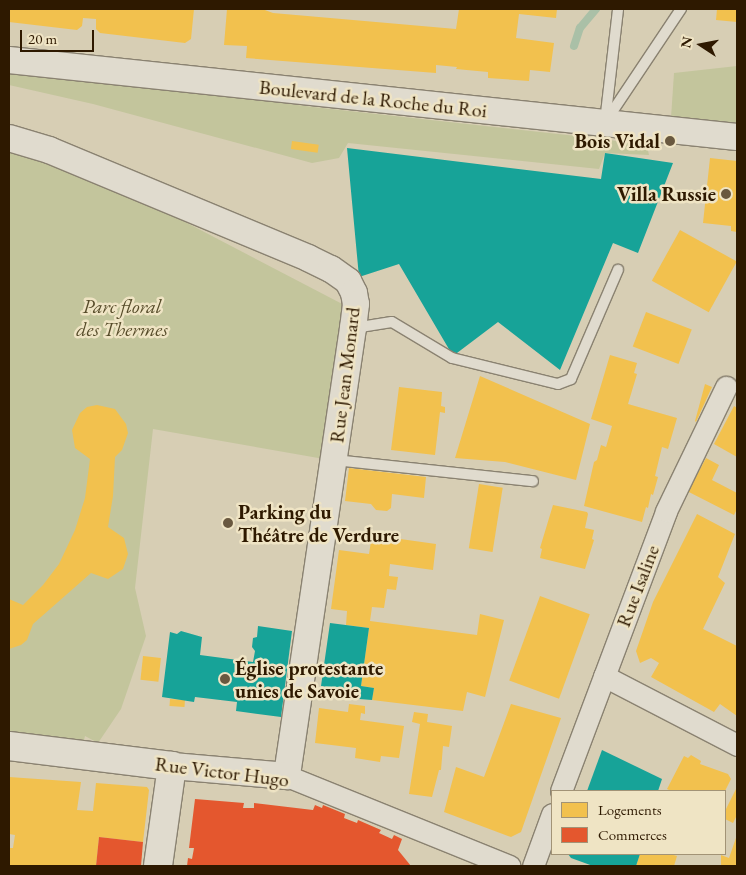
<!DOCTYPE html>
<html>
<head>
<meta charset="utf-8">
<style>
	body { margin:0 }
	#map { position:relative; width:746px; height:875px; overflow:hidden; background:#d7ceb4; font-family:"EB Garamond",serif }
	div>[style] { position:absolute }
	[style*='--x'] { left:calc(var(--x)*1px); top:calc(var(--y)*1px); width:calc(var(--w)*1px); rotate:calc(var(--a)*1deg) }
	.green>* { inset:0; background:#c3c59c }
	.homes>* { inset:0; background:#f2c14e; transform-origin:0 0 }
	.shops>* { inset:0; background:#e4572e }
	.public>* { inset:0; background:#17a398 }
	.stream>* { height:8px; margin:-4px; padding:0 4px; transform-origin:4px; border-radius:4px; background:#aac0a7 }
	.roads { filter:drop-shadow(1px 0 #8a8271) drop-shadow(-1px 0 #8a8271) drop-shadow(0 1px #8a8271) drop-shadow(0 -1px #8a8271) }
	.service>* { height:10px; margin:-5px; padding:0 5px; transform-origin:5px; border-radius:5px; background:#e0dbce }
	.minor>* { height:21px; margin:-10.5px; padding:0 10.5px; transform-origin:10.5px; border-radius:10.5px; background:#e0dbce }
	.tertiary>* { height:26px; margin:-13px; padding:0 13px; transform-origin:13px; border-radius:13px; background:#e0dbce }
	.secondary>* { height:28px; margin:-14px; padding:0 14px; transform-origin:14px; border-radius:14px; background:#e0dbce }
	.dots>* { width:14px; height:14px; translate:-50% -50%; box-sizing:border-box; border:2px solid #efe4c4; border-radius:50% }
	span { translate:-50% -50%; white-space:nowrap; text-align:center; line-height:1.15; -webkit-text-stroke:5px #efe4c4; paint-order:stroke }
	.street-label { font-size:20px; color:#2e1900 }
	.poi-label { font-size:20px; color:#2e1900; font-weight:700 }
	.right { translate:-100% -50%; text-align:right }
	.left { translate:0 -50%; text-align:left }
	.park-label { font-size:20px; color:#564b29; font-style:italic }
	.frame { position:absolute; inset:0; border:10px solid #2e1900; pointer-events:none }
	.legend { position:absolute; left:551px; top:790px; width:175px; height:65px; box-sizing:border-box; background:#efe4c4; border:1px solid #a29376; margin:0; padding:6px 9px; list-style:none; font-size:15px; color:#2e1900 }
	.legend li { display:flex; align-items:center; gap:10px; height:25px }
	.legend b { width:25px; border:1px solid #a29376 }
	.north { position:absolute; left:676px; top:20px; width:50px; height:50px; -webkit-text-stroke:4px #efe4c4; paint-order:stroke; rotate:281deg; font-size:14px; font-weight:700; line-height:20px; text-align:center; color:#2e1900 }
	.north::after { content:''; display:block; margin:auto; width:18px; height:22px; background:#2e1900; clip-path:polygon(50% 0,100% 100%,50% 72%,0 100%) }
	.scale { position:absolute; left:20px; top:30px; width:74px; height:22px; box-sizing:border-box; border:2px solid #2e1900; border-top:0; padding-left:6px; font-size:15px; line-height:18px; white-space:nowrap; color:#2e1900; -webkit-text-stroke:4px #efe4c4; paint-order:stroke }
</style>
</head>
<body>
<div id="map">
	<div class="green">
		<i style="clip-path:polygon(737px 66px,737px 125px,671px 118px,674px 73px)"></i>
		<i style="clip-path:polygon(9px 68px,313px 107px,604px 139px,647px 146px,649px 155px,605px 153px,599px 169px,348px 143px,339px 158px,312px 163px,93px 104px,9px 85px)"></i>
		<i style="clip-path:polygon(9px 150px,120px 188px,348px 307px,324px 459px,153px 429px,135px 588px,146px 636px,121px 709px,98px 743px,85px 736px,82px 748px,9px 738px)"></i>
	</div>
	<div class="homes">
		<i style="clip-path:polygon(9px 9px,194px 9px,191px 39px,185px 43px,100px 33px,96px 29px,96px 19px,83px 18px,82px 26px,77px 30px,9px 22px)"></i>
		<i style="clip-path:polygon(227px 9px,262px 9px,273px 13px,456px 29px,459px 9px,557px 9px,556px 18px,519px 14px,516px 38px,554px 43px,550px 72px,530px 70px,529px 81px,488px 78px,488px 72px,456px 69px,457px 67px,436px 65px,436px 73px,246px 58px,247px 46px,224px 45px)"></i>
		<i style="clip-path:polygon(717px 9px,737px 9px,737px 22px,716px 20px)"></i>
		<i style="left:292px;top:141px;width:27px;height:8px;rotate:8deg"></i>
		<i style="clip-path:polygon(710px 158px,737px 161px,737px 232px,731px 231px,731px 226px,703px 223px)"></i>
		<i style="left:680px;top:230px;width:65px;height:58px;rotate:29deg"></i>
		<i style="left:646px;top:312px;width:49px;height:37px;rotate:21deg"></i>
		<i style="clip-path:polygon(610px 355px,637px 363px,634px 373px,637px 374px,628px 404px,677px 418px,668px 449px,662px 447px,655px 476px,658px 477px,653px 495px,651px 494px,648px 508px,646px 507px,642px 522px,584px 506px,594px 462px,597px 460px,601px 445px,606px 447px,612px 426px,591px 419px)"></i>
		<i style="clip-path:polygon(480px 376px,590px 424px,576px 480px,505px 462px,455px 458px)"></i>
		<i style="clip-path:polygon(705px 384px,712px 387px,696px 422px,695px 421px)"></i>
		<i style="clip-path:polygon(399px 387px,442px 392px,441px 406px,445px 407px,445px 413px,440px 412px,435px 455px,391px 450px)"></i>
		<i style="clip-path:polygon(97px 405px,115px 409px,126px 424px,128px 433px,122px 450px,115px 457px,113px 496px,108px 527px,124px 538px,128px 554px,123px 569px,108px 579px,91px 573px,33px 624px,27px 640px,21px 645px,9px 649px,9px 599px,23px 605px,43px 585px,59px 564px,75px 530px,85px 498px,90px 459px,75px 448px,72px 430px,80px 413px,87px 407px)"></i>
		<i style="clip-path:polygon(734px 406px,737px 408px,737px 457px,714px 444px)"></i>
		<i style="clip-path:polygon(706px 458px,719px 465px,712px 480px,737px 493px,737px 509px,734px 515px,681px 488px,685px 483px,691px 486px)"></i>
		<i style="clip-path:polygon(349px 468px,426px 477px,424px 498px,392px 494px,391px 508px,387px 511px,376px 510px,371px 504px,345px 501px)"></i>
		<i style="left:479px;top:484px;width:24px;height:65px;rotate:9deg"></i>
		<i style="clip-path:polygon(553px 505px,587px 512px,588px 514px,585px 528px,594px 530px,592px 539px,594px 540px,585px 569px,540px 558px,542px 549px,540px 548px)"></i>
		<i style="clip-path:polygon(697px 514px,735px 534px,718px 577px,725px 583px,703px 629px,737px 646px,737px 716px,720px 704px,714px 712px,651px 677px,659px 663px,651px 658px,640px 663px,636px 651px,653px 602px)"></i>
		<i style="clip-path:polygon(372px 535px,436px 544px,433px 570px,390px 564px,389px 576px,398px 577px,396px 590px,387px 589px,384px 608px,372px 607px,370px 621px,477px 635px,480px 614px,504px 620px,485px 697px,467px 692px,463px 711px,372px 700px,374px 688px,361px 686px,369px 628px,346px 625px,347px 611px,331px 609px,339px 550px,369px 554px)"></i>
		<i style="left:540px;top:596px;width:53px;height:90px;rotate:20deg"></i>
		<i style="left:143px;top:656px;width:18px;height:24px;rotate:6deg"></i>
		<i style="left:170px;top:699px;width:15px;height:7px;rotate:4deg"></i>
		<i style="clip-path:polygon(349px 704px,365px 706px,365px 714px,361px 713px,360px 720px,404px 726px,399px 758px,381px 756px,380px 762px,355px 758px,356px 748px,315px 743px,319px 708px,348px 712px)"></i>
		<i style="clip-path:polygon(511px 704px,561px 718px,521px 832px,511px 837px,444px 812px,456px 767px,484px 777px)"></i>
		<i style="clip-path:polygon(414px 712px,428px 714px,427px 722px,452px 726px,449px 747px,443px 746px,441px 770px,439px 770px,432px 797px,409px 794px,420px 724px,412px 722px)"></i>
		<i style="clip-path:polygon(691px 755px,701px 761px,700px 764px,728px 774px,731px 779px,725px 791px,671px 791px,667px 789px,684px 756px,688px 758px)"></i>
		<i style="clip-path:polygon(9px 777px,81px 782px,77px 810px,93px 811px,96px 783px,147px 787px,149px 790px,143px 842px,99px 837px,96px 866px,9px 866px,9px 848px,13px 848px,15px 835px,9px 834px)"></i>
		<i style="clip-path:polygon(737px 787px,737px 815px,733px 823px,725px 819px,725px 811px)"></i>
		<i style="clip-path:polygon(737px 835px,737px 866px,721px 866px,721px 855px,729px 858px)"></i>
		<i style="clip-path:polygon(640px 854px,670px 854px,677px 856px,674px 866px,636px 866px)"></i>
	</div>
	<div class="shops">
		<i style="clip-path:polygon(195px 799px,244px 803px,243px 808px,254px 808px,254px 803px,313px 810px,315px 805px,322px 808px,323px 805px,345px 814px,344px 818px,357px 823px,358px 820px,381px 830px,379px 833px,392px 839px,394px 835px,402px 839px,398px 850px,411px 866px,187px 866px,188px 858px,192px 859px,194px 848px,189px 848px)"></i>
		<i style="clip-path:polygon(99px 837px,143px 842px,141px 866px,96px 866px)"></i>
	</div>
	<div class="public">
		<i style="clip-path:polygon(347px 148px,601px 179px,605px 153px,673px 163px,638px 253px,613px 243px,560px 370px,498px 322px,453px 356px,399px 264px,359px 277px)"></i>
		<i style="clip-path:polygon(330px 623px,369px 628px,361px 686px,374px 688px,372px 700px,359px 699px,360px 691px,321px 686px)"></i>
		<i style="clip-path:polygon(258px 626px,292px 631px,281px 717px,236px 711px,237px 702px,195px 697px,194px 702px,162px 697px,170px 632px,177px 634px,181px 631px,202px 637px,200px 655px,253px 662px,255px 651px,252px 647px,253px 638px,257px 637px)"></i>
		<i style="clip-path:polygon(602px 750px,662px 779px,658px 791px,587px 791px)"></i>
		<i style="clip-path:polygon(568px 854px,640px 854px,636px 866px,593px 866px,571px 858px)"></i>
	</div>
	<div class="stream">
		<i style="--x:574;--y:46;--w:19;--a:-72"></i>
		<i style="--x:580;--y:28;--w:25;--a:-50"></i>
	</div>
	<div class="roads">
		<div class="service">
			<i style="--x:606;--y:121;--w:135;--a:-56.2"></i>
			<i style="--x:605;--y:122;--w:114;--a:-83.4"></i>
			<i style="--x:354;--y:328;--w:38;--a:-9"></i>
			<i style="--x:392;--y:322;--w:70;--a:31"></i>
			<i style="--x:452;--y:358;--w:109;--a:13.8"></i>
			<i style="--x:558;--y:384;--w:14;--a:-21"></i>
			<i style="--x:571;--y:379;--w:119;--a:-66.7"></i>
			<i style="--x:335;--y:460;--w:199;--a:6.1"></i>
		</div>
		<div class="minor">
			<i style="--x:604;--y:676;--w:150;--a:27.4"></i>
			<i style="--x:287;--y:776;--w:240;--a:22"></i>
			<i style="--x:561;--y:791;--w:299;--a:-69.4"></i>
			<i style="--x:666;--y:511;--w:138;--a:-64.2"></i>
			<i style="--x:533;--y:866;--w:55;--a:-69.9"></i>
		</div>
		<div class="tertiary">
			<i style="--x:9;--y:60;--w:732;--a:6.04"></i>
			<i style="--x:9;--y:138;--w:42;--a:16.7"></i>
			<i style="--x:49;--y:150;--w:281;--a:22.6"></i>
			<i style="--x:308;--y:258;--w:25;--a:26"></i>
			<i style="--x:331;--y:269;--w:21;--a:35"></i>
			<i style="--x:348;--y:281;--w:13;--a:63"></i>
			<i style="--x:354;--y:293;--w:11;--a:80"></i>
			<i style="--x:356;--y:304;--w:24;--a:97"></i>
			<i style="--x:353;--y:328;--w:453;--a:98.4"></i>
			<i style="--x:287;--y:776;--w:115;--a:-175"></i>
		</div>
		<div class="secondary">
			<i style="--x:9;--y:746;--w:164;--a:7"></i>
			<i style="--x:172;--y:766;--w:101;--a:98"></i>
		</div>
	</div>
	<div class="dots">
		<i style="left:670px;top:141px;background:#69583f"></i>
		<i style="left:726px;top:194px;background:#69583f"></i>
		<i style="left:228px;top:523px;background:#69583f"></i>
		<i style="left:225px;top:679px;background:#69583f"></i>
	</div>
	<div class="street-label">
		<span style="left:373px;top:99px;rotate:6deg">Boulevard de la Roche du Roi</span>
		<span style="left:345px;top:375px;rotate:-83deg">Rue Jean Monard</span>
		<span style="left:638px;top:586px;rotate:-69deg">Rue Isaline</span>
		<span style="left:222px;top:772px;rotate:7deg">Rue Victor Hugo</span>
	</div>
	<div class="poi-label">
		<span class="right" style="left:660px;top:141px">Bois Vidal</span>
		<span class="right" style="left:716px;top:194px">Villa Russie</span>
		<span class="left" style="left:238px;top:524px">Parking du<br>Théâtre de Verdure</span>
		<span class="left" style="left:235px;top:680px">Église protestante<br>unies de Savoie</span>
	</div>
	<div class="park-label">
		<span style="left:122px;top:318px">Parc floral<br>des Thermes</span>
	</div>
	<div class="frame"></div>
	<ul class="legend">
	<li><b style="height:14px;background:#f2c14e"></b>Logements</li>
	<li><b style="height:14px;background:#e4572e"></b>Commerces</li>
	</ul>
	<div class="north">N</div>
	<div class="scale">20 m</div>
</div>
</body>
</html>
